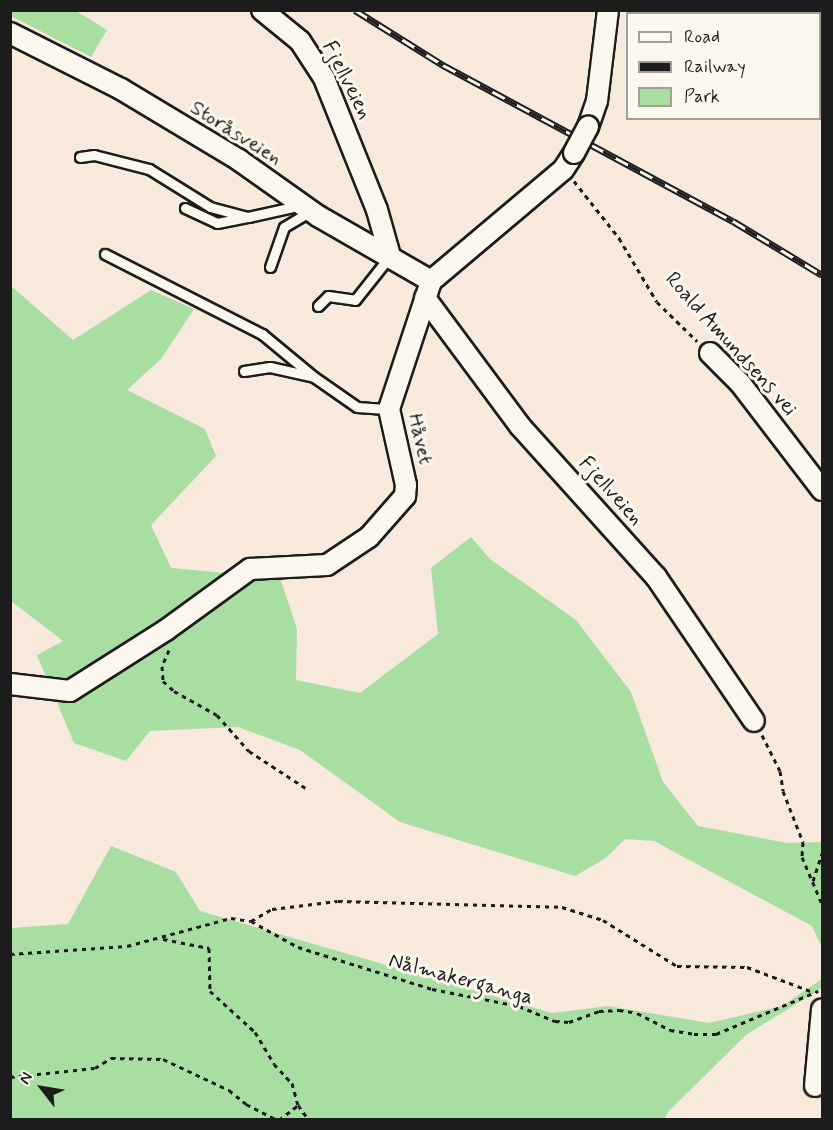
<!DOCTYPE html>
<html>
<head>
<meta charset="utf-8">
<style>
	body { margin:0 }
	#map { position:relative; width:833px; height:1130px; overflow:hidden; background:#f7e9dc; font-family:Mynerve,sans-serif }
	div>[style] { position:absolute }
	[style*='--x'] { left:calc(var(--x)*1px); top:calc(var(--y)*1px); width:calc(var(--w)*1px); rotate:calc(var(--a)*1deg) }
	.green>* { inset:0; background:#a8dea1 }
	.path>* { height:3px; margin-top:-1.5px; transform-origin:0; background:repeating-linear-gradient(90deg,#1c1c1c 0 4.5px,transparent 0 9px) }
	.roads { filter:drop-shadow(2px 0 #1c1c1c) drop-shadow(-2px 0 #1c1c1c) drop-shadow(0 2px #1c1c1c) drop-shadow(0 -2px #1c1c1c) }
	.lane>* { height:9px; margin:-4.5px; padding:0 4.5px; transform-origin:4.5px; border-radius:4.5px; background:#fbf7ec }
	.street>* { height:20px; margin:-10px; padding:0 10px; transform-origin:10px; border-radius:10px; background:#fbf7ec }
	.rail>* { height:7px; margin-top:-3.5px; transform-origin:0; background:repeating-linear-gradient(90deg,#fbf7ec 0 14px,#1c1c1c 0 28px); box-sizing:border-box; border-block:2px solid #1c1c1c }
	.bridges { filter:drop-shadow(2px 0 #1c1c1c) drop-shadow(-2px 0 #1c1c1c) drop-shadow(0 2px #1c1c1c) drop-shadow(0 -2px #1c1c1c) }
	.street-bridge>* { height:20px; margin:-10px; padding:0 10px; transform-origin:10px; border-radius:10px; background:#fbf7ec }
	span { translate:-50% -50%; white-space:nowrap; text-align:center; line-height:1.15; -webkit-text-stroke:6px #fbf7ec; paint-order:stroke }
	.street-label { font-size:21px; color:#1c1c1c }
	.frame { position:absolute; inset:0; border:12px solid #1c1c1c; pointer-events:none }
	.legend { position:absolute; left:626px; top:12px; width:195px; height:108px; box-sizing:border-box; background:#fbf7ec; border:2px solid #a29f99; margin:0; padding:8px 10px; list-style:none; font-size:18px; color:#1c1c1c }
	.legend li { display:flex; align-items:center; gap:12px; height:30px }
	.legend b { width:30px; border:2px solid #a29f99 }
	.north { position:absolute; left:12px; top:1058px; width:60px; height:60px; -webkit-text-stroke:4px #fbf7ec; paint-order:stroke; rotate:301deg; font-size:16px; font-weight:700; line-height:24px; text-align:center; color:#1c1c1c }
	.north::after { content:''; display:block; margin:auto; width:21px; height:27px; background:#1c1c1c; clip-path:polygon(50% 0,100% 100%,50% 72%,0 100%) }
</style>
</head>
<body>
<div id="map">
	<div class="green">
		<i style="clip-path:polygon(10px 11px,76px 11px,107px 30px,91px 57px,11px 16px)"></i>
		<i style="clip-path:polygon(10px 285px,73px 340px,151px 290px,194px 309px,161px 359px,127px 390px,205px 429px,216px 456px,151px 525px,171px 568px,280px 578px,297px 629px,296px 680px,360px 693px,438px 634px,431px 568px,471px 537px,490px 559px,576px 620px,631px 692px,663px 782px,698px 826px,787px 843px,822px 842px,822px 947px,812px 926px,654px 841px,625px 839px,606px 858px,575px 876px,400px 822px,300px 750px,238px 727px,150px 731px,126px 761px,74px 743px,37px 655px,63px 641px,11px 601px)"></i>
		<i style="clip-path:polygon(111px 846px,176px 872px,200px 911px,552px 1013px,608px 1006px,709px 1023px,782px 1006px,822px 979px,822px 988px,746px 1035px,668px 1112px,665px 1119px,11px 1119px,11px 928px,68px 924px)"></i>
	</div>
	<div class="path">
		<i style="--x:574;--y:181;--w:73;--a:51.7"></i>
		<i style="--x:619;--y:238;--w:74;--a:59.3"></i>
		<i style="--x:657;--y:302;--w:56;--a:44.3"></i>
		<i style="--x:169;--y:650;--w:17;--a:114"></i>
		<i style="--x:162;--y:666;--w:15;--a:86"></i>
		<i style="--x:163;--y:681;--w:15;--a:42"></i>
		<i style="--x:174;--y:691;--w:49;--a:29.2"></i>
		<i style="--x:217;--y:715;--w:48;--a:48.4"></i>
		<i style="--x:249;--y:751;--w:69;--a:33.2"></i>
		<i style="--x:762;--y:735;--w:40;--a:63.4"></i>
		<i style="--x:780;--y:771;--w:20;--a:81"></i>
		<i style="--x:783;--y:791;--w:55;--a:68.6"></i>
		<i style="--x:803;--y:842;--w:15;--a:94"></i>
		<i style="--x:802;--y:857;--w:51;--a:66.9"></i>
		<i style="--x:813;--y:881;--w:29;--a:-72"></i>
		<i style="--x:251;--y:921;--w:24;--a:-30"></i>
		<i style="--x:272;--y:909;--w:66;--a:-6.9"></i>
		<i style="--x:338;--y:901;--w:224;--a:1.5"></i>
		<i style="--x:562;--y:907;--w:43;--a:17.6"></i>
		<i style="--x:603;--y:920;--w:87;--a:31.9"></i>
		<i style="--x:677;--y:966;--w:70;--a:0.8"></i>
		<i style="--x:747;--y:967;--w:71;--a:20.7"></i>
		<i style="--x:163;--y:939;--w:47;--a:11.1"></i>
		<i style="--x:209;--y:948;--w:43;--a:88.7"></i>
		<i style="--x:210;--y:991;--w:61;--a:42.3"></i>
		<i style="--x:255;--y:1032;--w:37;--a:59"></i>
		<i style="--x:274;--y:1064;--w:26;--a:47"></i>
		<i style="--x:292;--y:1083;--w:23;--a:75"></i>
		<i style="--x:10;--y:954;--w:117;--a:-3.9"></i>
		<i style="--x:127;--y:946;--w:108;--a:-15.1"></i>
		<i style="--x:231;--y:918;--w:20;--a:9"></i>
		<i style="--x:251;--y:921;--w:54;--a:29"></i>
		<i style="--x:298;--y:947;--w:140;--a:17.4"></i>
		<i style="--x:432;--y:989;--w:89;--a:11.1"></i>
		<i style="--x:519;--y:1006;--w:39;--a:23"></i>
		<i style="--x:555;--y:1021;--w:14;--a:4"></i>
		<i style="--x:569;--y:1022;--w:32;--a:-20"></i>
		<i style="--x:599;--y:1011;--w:20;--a:-3"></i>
		<i style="--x:619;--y:1010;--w:18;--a:9"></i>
		<i style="--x:637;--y:1013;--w:37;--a:27"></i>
		<i style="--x:670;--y:1030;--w:24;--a:9"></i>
		<i style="--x:694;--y:1034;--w:22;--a:0"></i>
		<i style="--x:716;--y:1034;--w:111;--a:-22.9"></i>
		<i style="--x:10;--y:1077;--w:85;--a:-6"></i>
		<i style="--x:95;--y:1068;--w:19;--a:-32"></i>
		<i style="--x:111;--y:1058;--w:52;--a:1.1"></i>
		<i style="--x:163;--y:1059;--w:73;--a:25.2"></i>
		<i style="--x:229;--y:1090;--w:22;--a:39"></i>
		<i style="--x:246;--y:1104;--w:36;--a:27"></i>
		<i style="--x:279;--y:1120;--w:24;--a:-38"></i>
		<i style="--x:298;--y:1105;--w:19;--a:54"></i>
	</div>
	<div class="roads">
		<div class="lane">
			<i style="--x:80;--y:157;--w:14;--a:-8"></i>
			<i style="--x:94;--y:155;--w:57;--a:14.3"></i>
			<i style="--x:149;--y:169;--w:72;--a:31.9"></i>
			<i style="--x:210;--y:207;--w:39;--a:15"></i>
			<i style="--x:248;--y:217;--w:55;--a:-12.5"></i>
			<i style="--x:185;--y:208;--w:35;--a:25"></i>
			<i style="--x:217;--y:223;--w:32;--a:-11"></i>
			<i style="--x:105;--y:254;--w:176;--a:27"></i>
			<i style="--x:262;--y:334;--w:67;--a:39.6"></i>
			<i style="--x:270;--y:267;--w:42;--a:-70.7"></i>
			<i style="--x:284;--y:227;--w:31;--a:-31"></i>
			<i style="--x:318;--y:306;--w:14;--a:-45"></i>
			<i style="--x:328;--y:296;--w:27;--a:8"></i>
			<i style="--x:355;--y:300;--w:56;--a:-51.5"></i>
			<i style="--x:244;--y:371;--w:26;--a:-9"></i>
			<i style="--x:270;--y:367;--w:45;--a:12.8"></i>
			<i style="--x:314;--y:377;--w:52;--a:34.9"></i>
			<i style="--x:357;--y:407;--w:32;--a:4"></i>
		</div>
		<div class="street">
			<i style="--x:262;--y:10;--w:49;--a:39.2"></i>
			<i style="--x:300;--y:41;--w:44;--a:57"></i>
			<i style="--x:324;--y:78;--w:142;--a:68.1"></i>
			<i style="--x:377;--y:210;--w:48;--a:74.2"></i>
			<i style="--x:805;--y:10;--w:4;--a:63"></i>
			<i style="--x:820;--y:27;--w:4;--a:56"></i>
			<i style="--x:10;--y:33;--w:124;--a:26.8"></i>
			<i style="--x:121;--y:89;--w:138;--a:31"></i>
			<i style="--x:239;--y:160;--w:97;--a:35.3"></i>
			<i style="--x:318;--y:216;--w:130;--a:29.9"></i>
			<i style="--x:588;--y:127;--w:28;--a:-71"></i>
			<i style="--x:597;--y:101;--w:92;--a:-83.1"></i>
			<i style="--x:425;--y:298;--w:159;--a:53.4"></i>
			<i style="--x:520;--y:426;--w:203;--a:48"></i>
			<i style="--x:656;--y:577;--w:174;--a:55.8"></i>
			<i style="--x:710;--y:353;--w:42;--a:45"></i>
			<i style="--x:740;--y:383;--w:135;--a:52.5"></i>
			<i style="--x:10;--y:684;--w:60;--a:6.7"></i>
			<i style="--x:70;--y:691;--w:114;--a:-32.4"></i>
			<i style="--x:166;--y:630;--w:104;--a:-36"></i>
			<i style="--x:250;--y:569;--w:77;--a:-3"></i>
			<i style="--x:327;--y:565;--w:50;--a:-33.7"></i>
			<i style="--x:369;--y:537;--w:55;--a:-48.7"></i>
			<i style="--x:405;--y:496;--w:11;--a:-85"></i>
			<i style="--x:406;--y:485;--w:78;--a:-102.6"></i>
			<i style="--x:389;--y:409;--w:135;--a:-71.8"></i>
			<i style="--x:431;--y:281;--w:172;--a:-40.1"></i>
			<i style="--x:563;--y:170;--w:20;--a:-57"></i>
			<i style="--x:815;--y:1086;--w:77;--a:-84.8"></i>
		</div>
	</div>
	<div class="rail">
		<i style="--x:355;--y:10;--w:104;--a:32"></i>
		<i style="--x:443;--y:65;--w:329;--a:28.3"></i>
		<i style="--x:733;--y:221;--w:104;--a:31.2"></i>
	</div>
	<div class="bridges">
		<div class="street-bridge">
			<i style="--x:574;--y:153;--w:30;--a:-62"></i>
		</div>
	</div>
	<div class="street-label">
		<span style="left:347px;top:80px;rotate:63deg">Fjellveien</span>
		<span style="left:236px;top:133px;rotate:32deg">Storåsveien</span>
		<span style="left:731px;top:344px;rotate:48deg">Roald Amundsens vei</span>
		<span style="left:420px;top:439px;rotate:77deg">Håvet</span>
		<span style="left:611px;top:491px;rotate:48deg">Fjellveien</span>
		<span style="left:461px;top:979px;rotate:15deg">Nålmakerganga</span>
	</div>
	<div class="frame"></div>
	<ul class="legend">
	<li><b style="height:8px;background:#fbf7ec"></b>Road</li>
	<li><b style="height:8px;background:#1c1c1c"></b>Railway</li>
	<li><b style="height:16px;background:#a8dea1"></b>Park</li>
	</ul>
	<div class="north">N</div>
</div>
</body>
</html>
